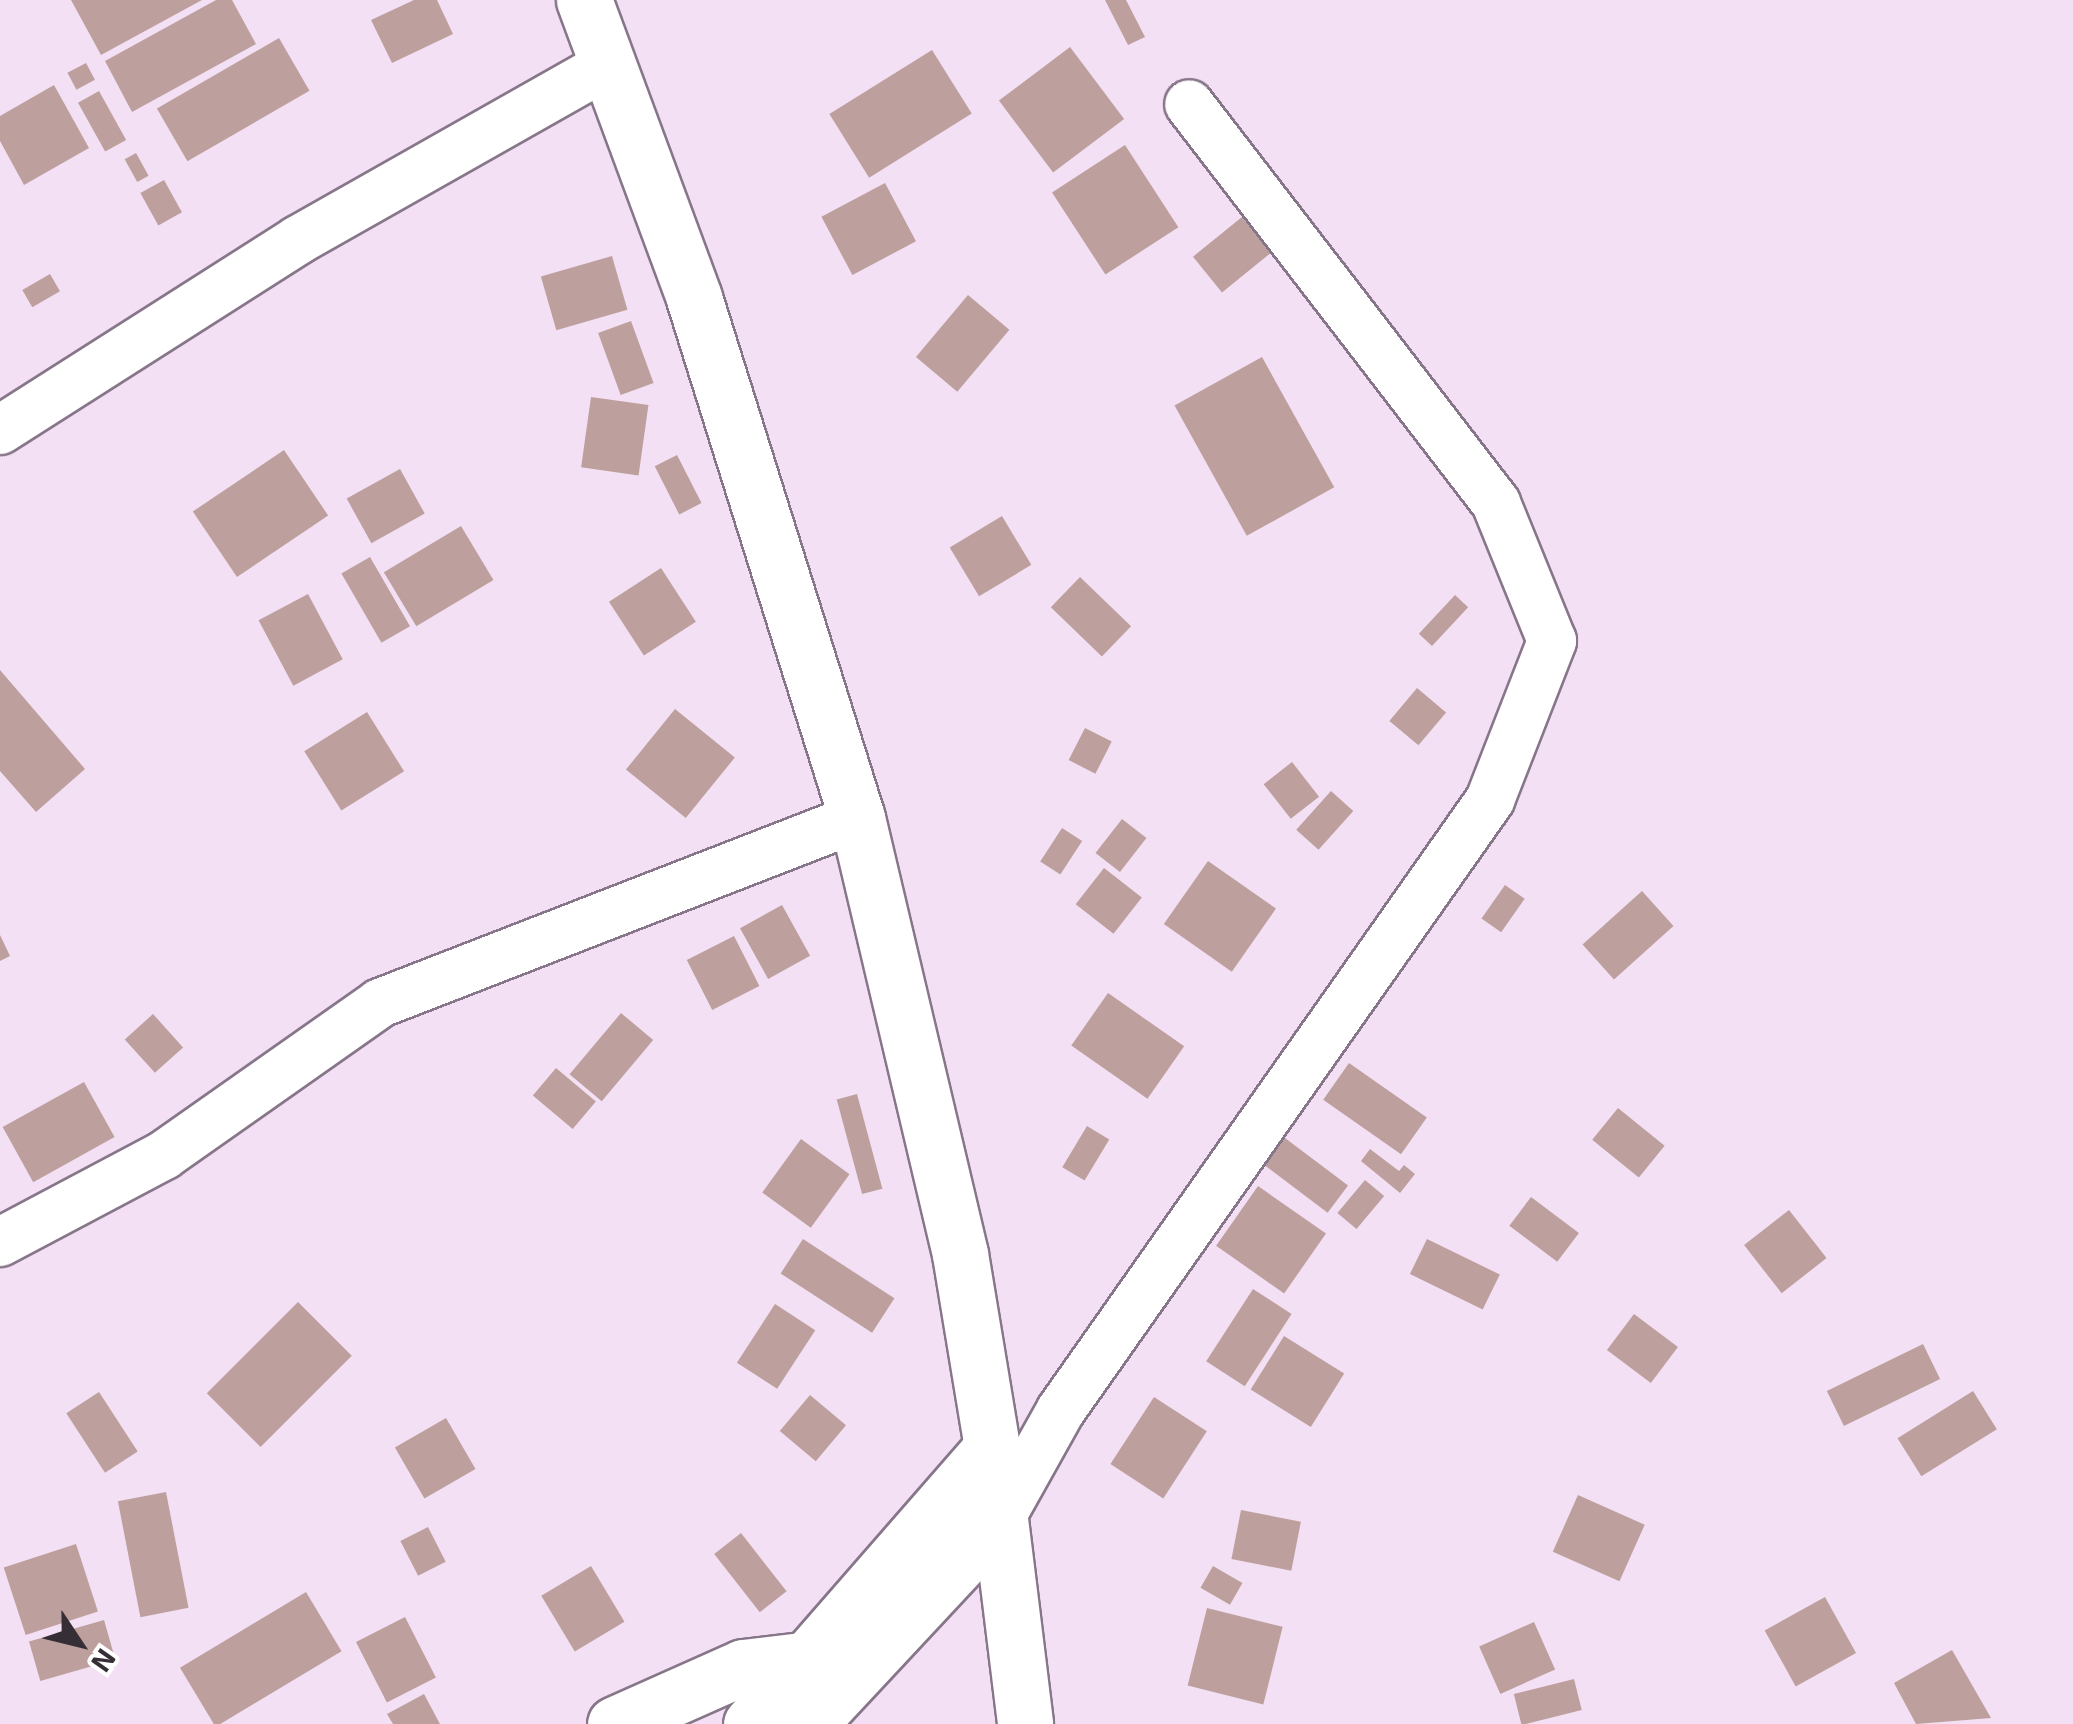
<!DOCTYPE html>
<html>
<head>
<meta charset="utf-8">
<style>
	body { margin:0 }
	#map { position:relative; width:2073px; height:1724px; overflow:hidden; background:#f3e0f5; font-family:"Exo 2",sans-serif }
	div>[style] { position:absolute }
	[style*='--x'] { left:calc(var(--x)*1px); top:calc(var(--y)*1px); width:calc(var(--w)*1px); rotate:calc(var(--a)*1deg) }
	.building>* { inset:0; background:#bda09d; transform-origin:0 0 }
	.roads { filter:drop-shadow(2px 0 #877689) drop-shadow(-2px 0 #877689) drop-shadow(0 2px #877689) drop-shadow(0 -2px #877689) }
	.minor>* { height:48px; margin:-24px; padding:0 24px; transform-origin:24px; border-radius:24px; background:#fff }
	.major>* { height:55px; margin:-27.5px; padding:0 27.5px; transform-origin:27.5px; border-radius:27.5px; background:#fff }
	.highway>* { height:55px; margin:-27.5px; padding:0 27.5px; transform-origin:27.5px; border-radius:27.5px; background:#fff }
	span { translate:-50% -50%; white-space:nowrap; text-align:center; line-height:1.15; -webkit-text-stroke:9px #fff; paint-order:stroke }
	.north { position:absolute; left:30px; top:1594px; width:100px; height:100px; -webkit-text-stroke:8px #fff; paint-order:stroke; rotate:125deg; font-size:28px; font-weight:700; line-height:40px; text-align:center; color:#352e36 }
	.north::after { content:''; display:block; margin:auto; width:35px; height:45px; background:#352e36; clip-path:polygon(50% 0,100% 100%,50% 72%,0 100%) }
</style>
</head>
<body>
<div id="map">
	<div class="building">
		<i style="clip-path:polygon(71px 0,202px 0,101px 55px)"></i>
		<i style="clip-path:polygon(216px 0,232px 0,256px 44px,132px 112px,105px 61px)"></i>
		<i style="clip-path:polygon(414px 0,437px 0,453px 34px,392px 63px,371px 20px)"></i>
		<i style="clip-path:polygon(1105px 0,1126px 0,1145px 37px,1128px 45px)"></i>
		<i style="left:279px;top:38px;width:61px;height:141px;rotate:60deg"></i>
		<i style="left:1070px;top:47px;width:90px;height:89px;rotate:53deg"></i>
		<i style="left:932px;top:50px;width:75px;height:121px;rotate:58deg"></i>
		<i style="left:86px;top:63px;width:19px;height:21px;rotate:62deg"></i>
		<i style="clip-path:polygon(54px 85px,89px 148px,24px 185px,0 141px,0 116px)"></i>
		<i style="left:99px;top:91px;width:56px;height:24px;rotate:61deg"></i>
		<i style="left:1125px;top:145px;width:98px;height:87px;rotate:57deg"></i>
		<i style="left:136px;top:153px;width:26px;height:13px;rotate:61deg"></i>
		<i style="left:164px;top:180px;width:37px;height:27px;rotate:61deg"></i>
		<i style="left:885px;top:183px;width:66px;height:72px;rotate:62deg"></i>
		<i style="left:1242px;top:217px;width:46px;height:63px;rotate:51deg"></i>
		<i style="left:612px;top:256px;width:56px;height:74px;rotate:74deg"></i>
		<i style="left:50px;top:274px;width:20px;height:32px;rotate:60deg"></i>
		<i style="left:968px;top:295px;width:54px;height:81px;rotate:40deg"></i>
		<i style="left:631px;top:321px;width:66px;height:35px;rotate:70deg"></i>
		<i style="left:1262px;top:357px;width:149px;height:100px;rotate:61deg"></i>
		<i style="left:591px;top:397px;width:58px;height:71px;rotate:8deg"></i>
		<i style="left:284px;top:450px;width:79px;height:110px;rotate:56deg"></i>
		<i style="left:677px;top:455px;width:54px;height:25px;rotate:63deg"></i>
		<i style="left:400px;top:469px;width:51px;height:61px;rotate:61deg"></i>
		<i style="left:1002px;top:516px;width:57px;height:61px;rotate:59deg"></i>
		<i style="left:461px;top:526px;width:63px;height:90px;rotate:59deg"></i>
		<i style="left:370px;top:557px;width:80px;height:33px;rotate:60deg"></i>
		<i style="left:661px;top:568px;width:64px;height:62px;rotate:57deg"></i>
		<i style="left:1080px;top:577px;width:71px;height:42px;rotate:44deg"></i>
		<i style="left:308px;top:594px;width:74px;height:56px;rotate:62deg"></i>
		<i style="left:1455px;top:595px;width:18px;height:53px;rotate:43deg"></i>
		<i style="clip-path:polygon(0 670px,85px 769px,36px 812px,0 771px)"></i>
		<i style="left:1417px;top:688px;width:38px;height:43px;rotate:40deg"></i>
		<i style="left:675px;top:709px;width:77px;height:78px;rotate:39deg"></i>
		<i style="left:367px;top:712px;width:70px;height:74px;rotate:58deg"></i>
		<i style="left:1085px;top:728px;width:30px;height:36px;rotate:27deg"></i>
		<i style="left:1292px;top:762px;width:44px;height:36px;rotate:52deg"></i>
		<i style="left:1331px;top:791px;width:30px;height:52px;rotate:42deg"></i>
		<i style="left:1122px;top:819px;width:31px;height:43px;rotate:38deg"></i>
		<i style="left:1062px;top:828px;width:24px;height:40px;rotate:33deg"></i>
		<i style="left:1208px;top:861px;width:83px;height:77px;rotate:35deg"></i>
		<i style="left:1104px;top:868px;width:48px;height:46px;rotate:38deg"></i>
		<i style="left:1505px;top:885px;width:24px;height:41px;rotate:35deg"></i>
		<i style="left:1642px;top:891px;width:47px;height:80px;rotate:48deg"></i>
		<i style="left:782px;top:905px;width:58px;height:48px;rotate:61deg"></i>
		<i style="clip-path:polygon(0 935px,10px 956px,0 961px)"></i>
		<i style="left:734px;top:936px;width:56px;height:53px;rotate:63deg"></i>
		<i style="left:1108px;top:993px;width:93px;height:64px;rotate:35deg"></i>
		<i style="left:621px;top:1013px;width:42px;height:80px;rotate:40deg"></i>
		<i style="left:153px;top:1014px;width:45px;height:38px;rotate:48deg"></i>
		<i style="left:1349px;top:1063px;width:95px;height:45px;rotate:35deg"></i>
		<i style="left:556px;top:1068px;width:52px;height:36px;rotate:40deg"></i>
		<i style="left:84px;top:1082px;width:63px;height:93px;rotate:61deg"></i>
		<i style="left:857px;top:1094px;width:98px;height:21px;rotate:75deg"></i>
		<i style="left:1618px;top:1108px;width:60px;height:41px;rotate:39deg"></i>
		<i style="left:1087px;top:1126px;width:26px;height:48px;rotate:31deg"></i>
		<i style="left:1281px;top:1135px;width:84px;height:34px;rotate:37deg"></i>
		<i style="left:801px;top:1139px;width:60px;height:66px;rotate:36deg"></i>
		<i style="clip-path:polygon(1370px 1149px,1399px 1171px,1404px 1165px,1415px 1174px,1400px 1193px,1361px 1161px)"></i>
		<i style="left:1365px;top:1180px;width:25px;height:43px;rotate:40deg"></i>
		<i style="left:1258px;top:1186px;width:83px;height:73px;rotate:35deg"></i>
		<i style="left:1531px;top:1197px;width:60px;height:36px;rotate:37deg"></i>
		<i style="left:1789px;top:1210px;width:61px;height:57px;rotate:52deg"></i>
		<i style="left:803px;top:1239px;width:109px;height:41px;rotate:33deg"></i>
		<i style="left:1427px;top:1239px;width:81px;height:39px;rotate:26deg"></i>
		<i style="left:1253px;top:1289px;width:46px;height:86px;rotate:33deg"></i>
		<i style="left:298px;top:1302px;width:76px;height:129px;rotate:45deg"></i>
		<i style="left:775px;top:1304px;width:48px;height:70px;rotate:33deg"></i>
		<i style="left:1634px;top:1314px;width:55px;height:45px;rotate:37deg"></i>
		<i style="left:1284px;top:1336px;width:71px;height:63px;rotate:32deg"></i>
		<i style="left:1923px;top:1344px;width:39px;height:107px;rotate:64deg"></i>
		<i style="left:1973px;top:1391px;width:45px;height:89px;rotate:58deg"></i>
		<i style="left:99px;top:1392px;width:71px;height:39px;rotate:57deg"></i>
		<i style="left:810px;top:1395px;width:47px;height:47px;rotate:40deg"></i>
		<i style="left:1154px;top:1397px;width:63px;height:80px;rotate:33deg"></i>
		<i style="left:446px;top:1418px;width:59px;height:59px;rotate:60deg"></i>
		<i style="left:166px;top:1492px;width:118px;height:49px;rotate:79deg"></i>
		<i style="left:1578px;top:1495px;width:73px;height:62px;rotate:24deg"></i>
		<i style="left:1241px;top:1510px;width:61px;height:50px;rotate:11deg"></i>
		<i style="left:428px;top:1527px;width:39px;height:31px;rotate:63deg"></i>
		<i style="left:741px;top:1533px;width:74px;height:34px;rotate:52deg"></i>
		<i style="left:76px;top:1544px;width:71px;height:76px;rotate:72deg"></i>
		<i style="left:591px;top:1566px;width:65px;height:58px;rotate:59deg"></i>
		<i style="left:1213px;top:1566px;width:34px;height:25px;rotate:30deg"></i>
		<i style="left:306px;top:1592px;width:69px;height:147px;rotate:59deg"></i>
		<i style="left:1825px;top:1597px;width:64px;height:69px;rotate:61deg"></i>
		<i style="left:1207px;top:1608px;width:78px;height:80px;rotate:14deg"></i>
		<i style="left:405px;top:1617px;width:68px;height:55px;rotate:63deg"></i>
		<i style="left:104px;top:1620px;width:41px;height:78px;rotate:74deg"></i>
		<i style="left:1534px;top:1622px;width:52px;height:60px;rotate:66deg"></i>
		<i style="clip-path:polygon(1952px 1650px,1991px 1718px,1916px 1724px,1894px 1683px)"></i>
		<i style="left:1574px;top:1679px;width:32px;height:62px;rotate:76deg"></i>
		<i style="clip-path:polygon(424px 1694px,440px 1724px,393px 1724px,387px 1714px)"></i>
	</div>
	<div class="roads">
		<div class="minor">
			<i style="--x:0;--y:430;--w:353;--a:-32.5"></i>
			<i style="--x:298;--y:240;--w:353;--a:-29.5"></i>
			<i style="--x:0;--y:1242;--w:186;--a:-27.9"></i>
			<i style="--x:164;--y:1155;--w:264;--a:-35.1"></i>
			<i style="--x:380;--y:1003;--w:512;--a:-21.2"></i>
			<i style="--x:1000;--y:1519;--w:125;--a:-60.8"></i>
			<i style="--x:1061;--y:1410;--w:746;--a:-54.88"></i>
			<i style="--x:1490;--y:800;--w:171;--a:-68.7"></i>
			<i style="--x:1552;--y:641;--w:149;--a:-112.1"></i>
			<i style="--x:1496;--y:503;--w:503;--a:-127.58"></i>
		</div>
		<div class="major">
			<i style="--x:1000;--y:1519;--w:207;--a:83"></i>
			<i style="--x:615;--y:1724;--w:140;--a:-24"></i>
			<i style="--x:743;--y:1667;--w:59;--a:-6.8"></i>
			<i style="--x:802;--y:1660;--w:42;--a:16.7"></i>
		</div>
		<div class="highway">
			<i style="--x:584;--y:0;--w:318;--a:69.7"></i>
			<i style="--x:694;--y:298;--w:545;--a:72.6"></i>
			<i style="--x:857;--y:818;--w:448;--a:76.7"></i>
			<i style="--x:960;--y:1254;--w:197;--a:80.6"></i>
			<i style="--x:992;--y:1448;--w:71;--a:83.6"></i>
			<i style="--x:1000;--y:1519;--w:280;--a:133"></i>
			<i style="--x:751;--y:1724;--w:366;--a:-48.9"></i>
		</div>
	</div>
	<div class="north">N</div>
</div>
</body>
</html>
